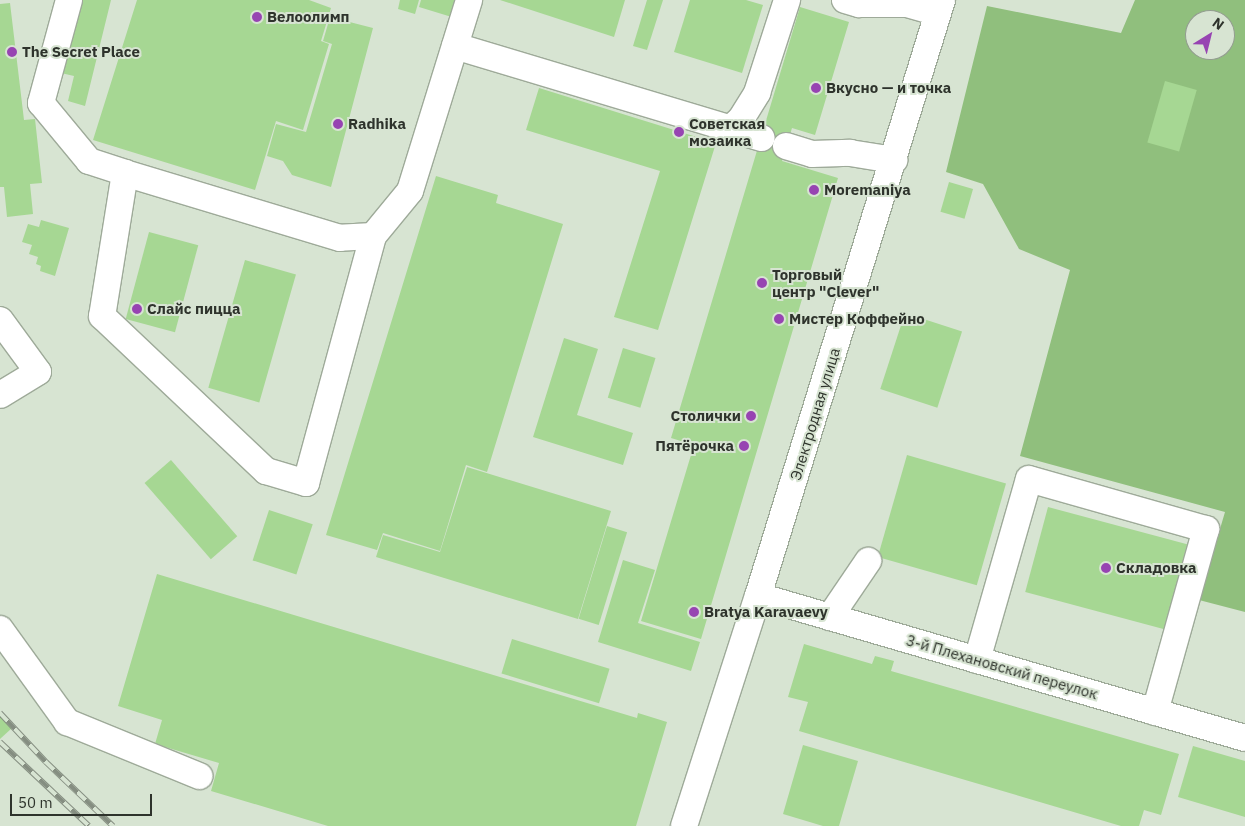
<!DOCTYPE html>
<html>
<head>
<meta charset="utf-8">
<style>
	body { margin:0 }
	#map { position:relative; width:1245px; height:826px; overflow:hidden; background:#d7e4d2; font-family:"IBM Plex Sans",sans-serif }
	div>[style] { position:absolute }
	[style*='--x'] { left:calc(var(--x)*1px); top:calc(var(--y)*1px); width:calc(var(--w)*1px); rotate:calc(var(--a)*1deg) }
	.forest>* { inset:0; background:#90bf7d }
	.building>* { inset:0; background:#a6d793; transform-origin:0 0 }
	.roads { filter:drop-shadow(1px 0 #9eaa99) drop-shadow(-1px 0 #9eaa99) drop-shadow(0 1px #9eaa99) drop-shadow(0 -1px #9eaa99) }
	.minor>* { height:26px; margin:-13px; padding:0 13px; transform-origin:13px; border-radius:13px; background:#fff }
	.rail>* { height:5.5px; margin-top:-2.75px; transform-origin:0; background:repeating-linear-gradient(90deg,#d7e4d2 0 11px,#858e81 0 22px); box-sizing:border-box; border-block:1px solid #858e81 }
	.dots>* { width:14px; height:14px; translate:-50% -50%; box-sizing:border-box; border:2px solid #d7e4d2; border-radius:50% }
	span { translate:-50% -50%; white-space:nowrap; text-align:center; line-height:1.15; -webkit-text-stroke:4px #d7e4d2; paint-order:stroke }
	.poi-label { font-size:15px; color:#2e332c; font-weight:700 }
	.left { translate:0 -50%; text-align:left }
	.right { translate:-100% -50%; text-align:right }
	.street-label { font-size:15px; color:#2e332c }
	.north { position:absolute; left:1185px; top:10px; width:50px; height:50px; box-sizing:border-box; background:#d7e4d2; border:1px solid #939d90; border-radius:50%; rotate:36deg; font-size:14px; font-weight:700; line-height:20px; text-align:center; color:#2e332c }
	.north::after { content:''; display:block; margin:auto; width:18px; height:22px; background:#9744b2; clip-path:polygon(50% 0,100% 100%,50% 72%,0 100%) }
	.scale { position:absolute; left:10px; top:794px; width:142px; height:22px; box-sizing:border-box; border:2px solid #2e332c; border-top:0; padding-left:6px; font-size:15px; line-height:18px; white-space:nowrap; color:#2e332c; -webkit-text-stroke:4px #d7e4d2; paint-order:stroke }
</style>
</head>
<body>
<div id="map">
	<div class="forest">
		<i style="clip-path:polygon(evenodd,1135px 0,1245px 0,1245px 612px,1199px 600px,1225px 512px,1020px 456px,1070px 270px,1019px 249px,983px 184px,946px 172px,987px 6px,1121px 33px,1135px 0,1195px 20px,1225px 20px,1225px 50px,1195px 50px,1195px 20px)"></i>
	</div>
	<div class="building">
		<i style="clip-path:polygon(78px 0,111px 0,85px 106px,68px 101px,74px 76px,61px 73px)"></i>
		<i style="clip-path:polygon(137px 0,309px 0,331px 8px,321px 41px,329px 44px,303px 130px,276px 121px,255px 190px,93px 140px)"></i>
		<i style="clip-path:polygon(400px 0,419px 0,415px 14px,398px 9px)"></i>
		<i style="clip-path:polygon(421px 0,461px 0,455px 18px,419px 7px)"></i>
		<i style="clip-path:polygon(500px 0,625px 0,614px 37px)"></i>
		<i style="clip-path:polygon(647px 0,663px 0,647px 50px,633px 46px)"></i>
		<i style="clip-path:polygon(690px 0,746px 0,763px 5px,742px 73px,674px 52px)"></i>
		<i style="clip-path:polygon(10px 3px,24px 120px,35px 119px,42px 183px,30px 184px,33px 214px,7px 217px,4px 187px,0 187px,0 4px)"></i>
		<i style="clip-path:polygon(800px 7px,849px 22px,815px 135px,792px 128px,782px 161px,838px 178px,701px 639px,641px 621px,694px 445px,671px 438px)"></i>
		<i style="clip-path:polygon(330px 17px,373px 28px,331px 187px,292px 175px,283px 161px,267px 156px,276px 124px,306px 132px,332px 44px,323px 41px)"></i>
		<i style="left:1165px;top:81px;width:33px;height:64px;rotate:16deg"></i>
		<i style="clip-path:polygon(539px 88px,716px 143px,658px 330px,614px 317px,660px 171px,526px 130px)"></i>
		<i style="clip-path:polygon(436px 176px,498px 195px,496px 203px,563px 224px,487px 472px,466px 465px,440px 551px,383px 533px,377px 550px,326px 535px)"></i>
		<i style="left:949px;top:182px;width:25px;height:31px;rotate:16deg"></i>
		<i style="clip-path:polygon(41px 220px,69px 228px,55px 276px,40px 271px,41px 266px,36px 264px,38px 257px,29px 254px,32px 245px,22px 242px,28px 224px,39px 227px)"></i>
		<i style="left:149px;top:232px;width:51px;height:90px;rotate:15deg"></i>
		<i style="left:245px;top:260px;width:53px;height:133px;rotate:16deg"></i>
		<i style="left:905px;top:313px;width:60px;height:80px;rotate:18deg"></i>
		<i style="clip-path:polygon(564px 338px,598px 349px,577px 415px,633px 433px,623px 465px,533px 437px)"></i>
		<i style="left:623px;top:348px;width:34px;height:52px;rotate:17deg"></i>
		<i style="left:907px;top:455px;width:103px;height:106px;rotate:16deg"></i>
		<i style="left:171px;top:460px;width:101px;height:35px;rotate:49deg"></i>
		<i style="clip-path:polygon(467px 467px,611px 511px,578px 619px,376px 557px,383px 535px,440px 552px)"></i>
		<i style="left:1048px;top:507px;width:144px;height:88px;rotate:15deg"></i>
		<i style="left:269px;top:510px;width:46px;height:53px;rotate:18deg"></i>
		<i style="left:607px;top:526px;width:21px;height:97px;rotate:17deg"></i>
		<i style="clip-path:polygon(623px 560px,655px 570px,638px 623px,700px 642px,691px 671px,598px 642px)"></i>
		<i style="clip-path:polygon(157px 574px,637px 718px,638px 713px,667px 722px,636px 826px,328px 826px,211px 791px,219px 763px,155px 744px,162px 720px,118px 706px)"></i>
		<i style="left:512px;top:639px;width:102px;height:36px;rotate:17deg"></i>
		<i style="clip-path:polygon(804px 644px,872px 664px,875px 656px,894px 661px,891px 671px,1179px 754px,1161px 815px,1144px 810px,1139px 826px,1121px 826px,799px 731px,808px 702px,788px 697px)"></i>
		<i style="clip-path:polygon(0 716px,12px 728px,0 739px)"></i>
		<i style="clip-path:polygon(803px 745px,858px 761px,839px 826px,823px 826px,783px 814px)"></i>
		<i style="clip-path:polygon(1193px 746px,1245px 761px,1245px 817px,1178px 797px)"></i>
	</div>
	<div class="roads">
		<div class="minor">
			<i style="--x:69;--y:0;--w:107;--a:105.2"></i>
			<i style="--x:41;--y:103;--w:75;--a:50.4"></i>
			<i style="--x:89;--y:161;--w:38;--a:18"></i>
			<i style="--x:845;--y:0;--w:15;--a:16"></i>
			<i style="--x:859;--y:4;--w:48;--a:0"></i>
			<i style="--x:907;--y:4;--w:32;--a:16"></i>
			<i style="--x:455;--y:46;--w:320;--a:16.7"></i>
			<i style="--x:730;--y:129;--w:15;--a:-42"></i>
			<i style="--x:741;--y:119;--w:31;--a:-58"></i>
			<i style="--x:757;--y:93;--w:98;--a:-72.1"></i>
			<i style="--x:786;--y:146;--w:27;--a:17"></i>
			<i style="--x:812;--y:154;--w:38;--a:-2"></i>
			<i style="--x:850;--y:153;--w:45;--a:9"></i>
			<i style="--x:373;--y:236;--w:33;--a:177"></i>
			<i style="--x:340;--y:238;--w:225;--a:-163.2"></i>
			<i style="--x:125;--y:173;--w:145;--a:99.1"></i>
			<i style="--x:102;--y:316;--w:226;--a:43.4"></i>
			<i style="--x:266;--y:471;--w:42;--a:16.7"></i>
			<i style="--x:306;--y:483;--w:256;--a:-74.8"></i>
			<i style="--x:373;--y:236;--w:58;--a:-50.6"></i>
			<i style="--x:410;--y:191;--w:200;--a:-72.8"></i>
			<i style="--x:0;--y:320;--w:64;--a:53.8"></i>
			<i style="--x:38;--y:372;--w:44;--a:148.8"></i>
			<i style="--x:758;--y:596;--w:507;--a:16.26"></i>
			<i style="--x:830;--y:617;--w:68;--a:-55.8"></i>
			<i style="--x:0;--y:629;--w:115;--a:54.2"></i>
			<i style="--x:67;--y:722;--w:143;--a:22.2"></i>
			<i style="--x:977;--y:660;--w:188;--a:-74"></i>
			<i style="--x:1029;--y:479;--w:184;--a:15.8"></i>
			<i style="--x:1206;--y:529;--w:190;--a:105.6"></i>
			<i style="--x:684;--y:826;--w:242;--a:-72.2"></i>
			<i style="--x:758;--y:596;--w:624;--a:-72.84"></i>
		</div>
	</div>
	<div class="rail">
		<i style="--x:0;--y:713;--w:67;--a:46.8"></i>
		<i style="--x:46;--y:762;--w:93;--a:43.7"></i>
		<i style="--x:0;--y:742;--w:122;--a:43.3"></i>
	</div>
	<div class="dots">
		<i style="left:257px;top:17px;background:#9744b2"></i>
		<i style="left:12px;top:52px;background:#9744b2"></i>
		<i style="left:816px;top:88px;background:#9744b2"></i>
		<i style="left:338px;top:124px;background:#9744b2"></i>
		<i style="left:679px;top:132px;background:#9744b2"></i>
		<i style="left:814px;top:190px;background:#9744b2"></i>
		<i style="left:762px;top:283px;background:#9744b2"></i>
		<i style="left:137px;top:309px;background:#9744b2"></i>
		<i style="left:779px;top:319px;background:#9744b2"></i>
		<i style="left:751px;top:416px;background:#9744b2"></i>
		<i style="left:744px;top:446px;background:#9744b2"></i>
		<i style="left:1106px;top:568px;background:#9744b2"></i>
		<i style="left:694px;top:612px;background:#9744b2"></i>
	</div>
	<div class="poi-label">
		<span class="left" style="left:267px;top:17px">Велоолимп</span>
		<span class="left" style="left:22px;top:52px">The Secret Place</span>
		<span class="left" style="left:826px;top:88px">Вкусно — и точка</span>
		<span class="left" style="left:689px;top:132px">Советская<br>мозаика</span>
		<span class="left" style="left:348px;top:124px">Radhika</span>
		<span class="left" style="left:824px;top:190px">Moremaniya</span>
		<span class="left" style="left:772px;top:283px">Торговый<br>центр "Clever"</span>
		<span class="left" style="left:147px;top:309px">Слайс пицца</span>
		<span class="left" style="left:789px;top:319px">Мистер Коффейно</span>
		<span class="right" style="left:741px;top:416px">Столички</span>
		<span class="right" style="left:734px;top:446px">Пятёрочка</span>
		<span class="left" style="left:1116px;top:568px">Складовка</span>
		<span class="left" style="left:704px;top:612px">Bratya Karavaevy</span>
	</div>
	<div class="street-label">
		<span style="left:815px;top:414px;rotate:-73deg">Электродная улица</span>
		<span style="left:1002px;top:667px;rotate:16deg">3-й Плехановский переулок</span>
	</div>
	<div class="north">N</div>
	<div class="scale">50 m</div>
</div>
</body>
</html>
